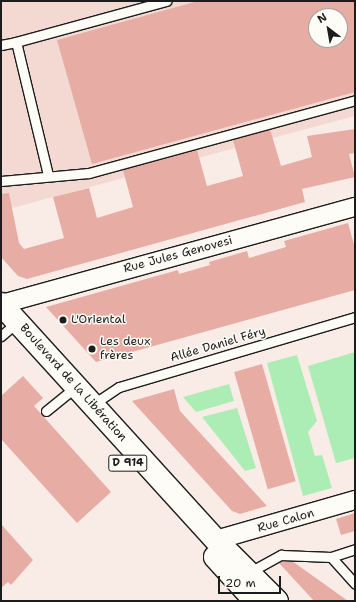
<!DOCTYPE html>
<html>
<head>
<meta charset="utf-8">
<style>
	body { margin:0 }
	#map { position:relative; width:356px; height:602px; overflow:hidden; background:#f9ece6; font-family:"Shantell Sans",sans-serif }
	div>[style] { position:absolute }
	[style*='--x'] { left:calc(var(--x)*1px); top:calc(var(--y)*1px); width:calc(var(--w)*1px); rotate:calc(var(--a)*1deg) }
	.built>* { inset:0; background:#f4d9d2 }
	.green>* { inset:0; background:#acedb5 }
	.building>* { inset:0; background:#e7ada4; transform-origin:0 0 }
	.roads { filter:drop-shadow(1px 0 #1c1c1c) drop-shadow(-1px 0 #1c1c1c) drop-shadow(0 1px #1c1c1c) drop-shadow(0 -1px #1c1c1c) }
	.lane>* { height:9px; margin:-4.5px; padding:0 4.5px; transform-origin:4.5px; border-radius:4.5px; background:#fdfcf7 }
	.street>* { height:18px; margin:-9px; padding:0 9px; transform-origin:9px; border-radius:9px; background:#fdfcf7 }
	.primary>* { height:22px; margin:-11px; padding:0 11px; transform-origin:11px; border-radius:11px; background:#fdfcf7 }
	.dots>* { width:11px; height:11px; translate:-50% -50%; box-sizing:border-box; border:2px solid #fdfcf7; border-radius:50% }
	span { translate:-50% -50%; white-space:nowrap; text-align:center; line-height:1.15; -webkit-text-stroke:3px #fdfcf7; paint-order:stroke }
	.shield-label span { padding:1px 3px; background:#fdfcf7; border:1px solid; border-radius:3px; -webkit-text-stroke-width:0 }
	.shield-label { font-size:11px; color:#1c1c1c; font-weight:700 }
	.street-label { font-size:12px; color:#1c1c1c }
	.poi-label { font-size:12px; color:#1c1c1c }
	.left { translate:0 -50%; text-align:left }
	.frame { position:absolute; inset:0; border:2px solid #1c1c1c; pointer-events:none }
	.north { position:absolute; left:308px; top:8px; width:40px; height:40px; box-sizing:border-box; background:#fdfcf7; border:1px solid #a3a29f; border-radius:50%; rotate:329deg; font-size:11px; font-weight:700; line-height:16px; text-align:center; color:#1c1c1c }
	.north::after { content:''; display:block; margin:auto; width:14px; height:18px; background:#1c1c1c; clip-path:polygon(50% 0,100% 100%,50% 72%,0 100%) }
	.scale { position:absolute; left:218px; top:576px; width:63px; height:18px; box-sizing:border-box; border:2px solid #1c1c1c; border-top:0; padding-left:5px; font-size:12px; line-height:14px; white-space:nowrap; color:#1c1c1c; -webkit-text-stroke:3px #fdfcf7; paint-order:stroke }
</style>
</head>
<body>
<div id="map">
	<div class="built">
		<i style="clip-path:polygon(evenodd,1px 1px,355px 1px,355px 116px,1px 211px,1px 1px,316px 16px,340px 16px,340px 40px,316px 40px,316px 16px)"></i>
	</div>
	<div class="green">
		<i style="clip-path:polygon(355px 352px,355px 458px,336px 463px,308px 366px)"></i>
		<i style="clip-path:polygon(297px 355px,317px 421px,308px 432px,315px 456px,322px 455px,332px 488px,303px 496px,267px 363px)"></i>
		<i style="clip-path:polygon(229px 384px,234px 401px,196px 412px,183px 397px)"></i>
		<i style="clip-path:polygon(237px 408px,256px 468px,245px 471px,202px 417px)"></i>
	</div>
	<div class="building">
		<i style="clip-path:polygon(evenodd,198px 1px,355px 1px,355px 92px,92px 164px,57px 40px,198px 1px,316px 16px,340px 16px,340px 40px,316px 40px,316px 16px)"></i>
		<i style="clip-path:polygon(270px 129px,281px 166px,312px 157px,307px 136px,355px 129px,355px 153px,349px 154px,355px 177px,302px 189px,305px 202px,27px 279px,18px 276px,1px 257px,1px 194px,9px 193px,19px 243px,24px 249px,64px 238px,53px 197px,89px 188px,97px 218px,133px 207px,123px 170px,197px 150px,207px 186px,243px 176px,233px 140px)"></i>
		<i style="clip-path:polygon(348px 223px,355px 248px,355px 290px,96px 362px,46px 307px,178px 270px,179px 274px,210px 265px,209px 262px,247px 251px,249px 258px,286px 247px,284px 241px)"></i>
		<i style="left:262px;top:364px;width:122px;height:29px;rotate:74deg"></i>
		<i style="clip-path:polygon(23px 376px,43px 398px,34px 406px,111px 492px,77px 523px,1px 439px,1px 396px)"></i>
		<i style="clip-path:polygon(174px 389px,180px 411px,267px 506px,240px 514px,232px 511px,132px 401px)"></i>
		<i style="clip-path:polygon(355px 513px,355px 531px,341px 535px,336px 519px)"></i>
		<i style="clip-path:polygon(1px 524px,33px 560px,11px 585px,8px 582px,1px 588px)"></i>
		<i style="clip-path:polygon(282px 561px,292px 561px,348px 601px,314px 601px,279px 563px)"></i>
	</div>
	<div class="roads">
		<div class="lane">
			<i style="--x:1;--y:45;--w:15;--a:-11"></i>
			<i style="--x:48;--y:175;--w:137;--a:-103.5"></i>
			<i style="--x:16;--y:42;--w:156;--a:-15.3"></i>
			<i style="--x:1;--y:181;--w:88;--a:-5.2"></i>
			<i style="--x:89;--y:173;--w:276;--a:-15.3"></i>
			<i style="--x:1;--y:336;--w:21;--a:-41"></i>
			<i style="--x:92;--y:405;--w:32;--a:-34"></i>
			<i style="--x:119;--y:387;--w:246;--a:-16.5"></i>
			<i style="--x:46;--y:411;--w:38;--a:-39"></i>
			<i style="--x:331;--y:557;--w:36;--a:48"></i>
			<i style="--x:248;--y:573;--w:38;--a:-29"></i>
			<i style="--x:281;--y:555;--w:50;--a:2.3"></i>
			<i style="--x:331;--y:557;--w:25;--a:-18"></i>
		</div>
		<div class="street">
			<i style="--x:2;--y:304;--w:366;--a:-15.4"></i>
			<i style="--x:216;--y:540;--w:145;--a:-16.1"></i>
		</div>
		<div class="primary">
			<i style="--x:1;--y:304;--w:319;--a:47.7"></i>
			<i style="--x:216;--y:540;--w:86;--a:45"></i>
			<i style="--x:215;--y:557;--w:59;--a:47.7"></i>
		</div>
	</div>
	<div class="dots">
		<i style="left:63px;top:320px;background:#1c1c1c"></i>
		<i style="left:92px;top:349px;background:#1c1c1c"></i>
	</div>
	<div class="shield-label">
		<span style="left:128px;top:463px">D 914</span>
	</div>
	<div class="street-label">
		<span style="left:178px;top:255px;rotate:-15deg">Rue Jules Genovesi</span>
		<span style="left:218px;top:345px;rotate:-16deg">Allée Daniel Féry</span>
		<span style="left:73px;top:383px;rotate:48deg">Boulevard de la Libération</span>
		<span style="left:286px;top:521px;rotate:-16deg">Rue Calon</span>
	</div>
	<div class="poi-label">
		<span class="left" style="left:71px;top:320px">L'Oriental</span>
		<span class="left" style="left:100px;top:349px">Les deux<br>frères</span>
	</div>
	<div class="frame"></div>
	<div class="north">N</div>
	<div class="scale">20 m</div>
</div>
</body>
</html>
